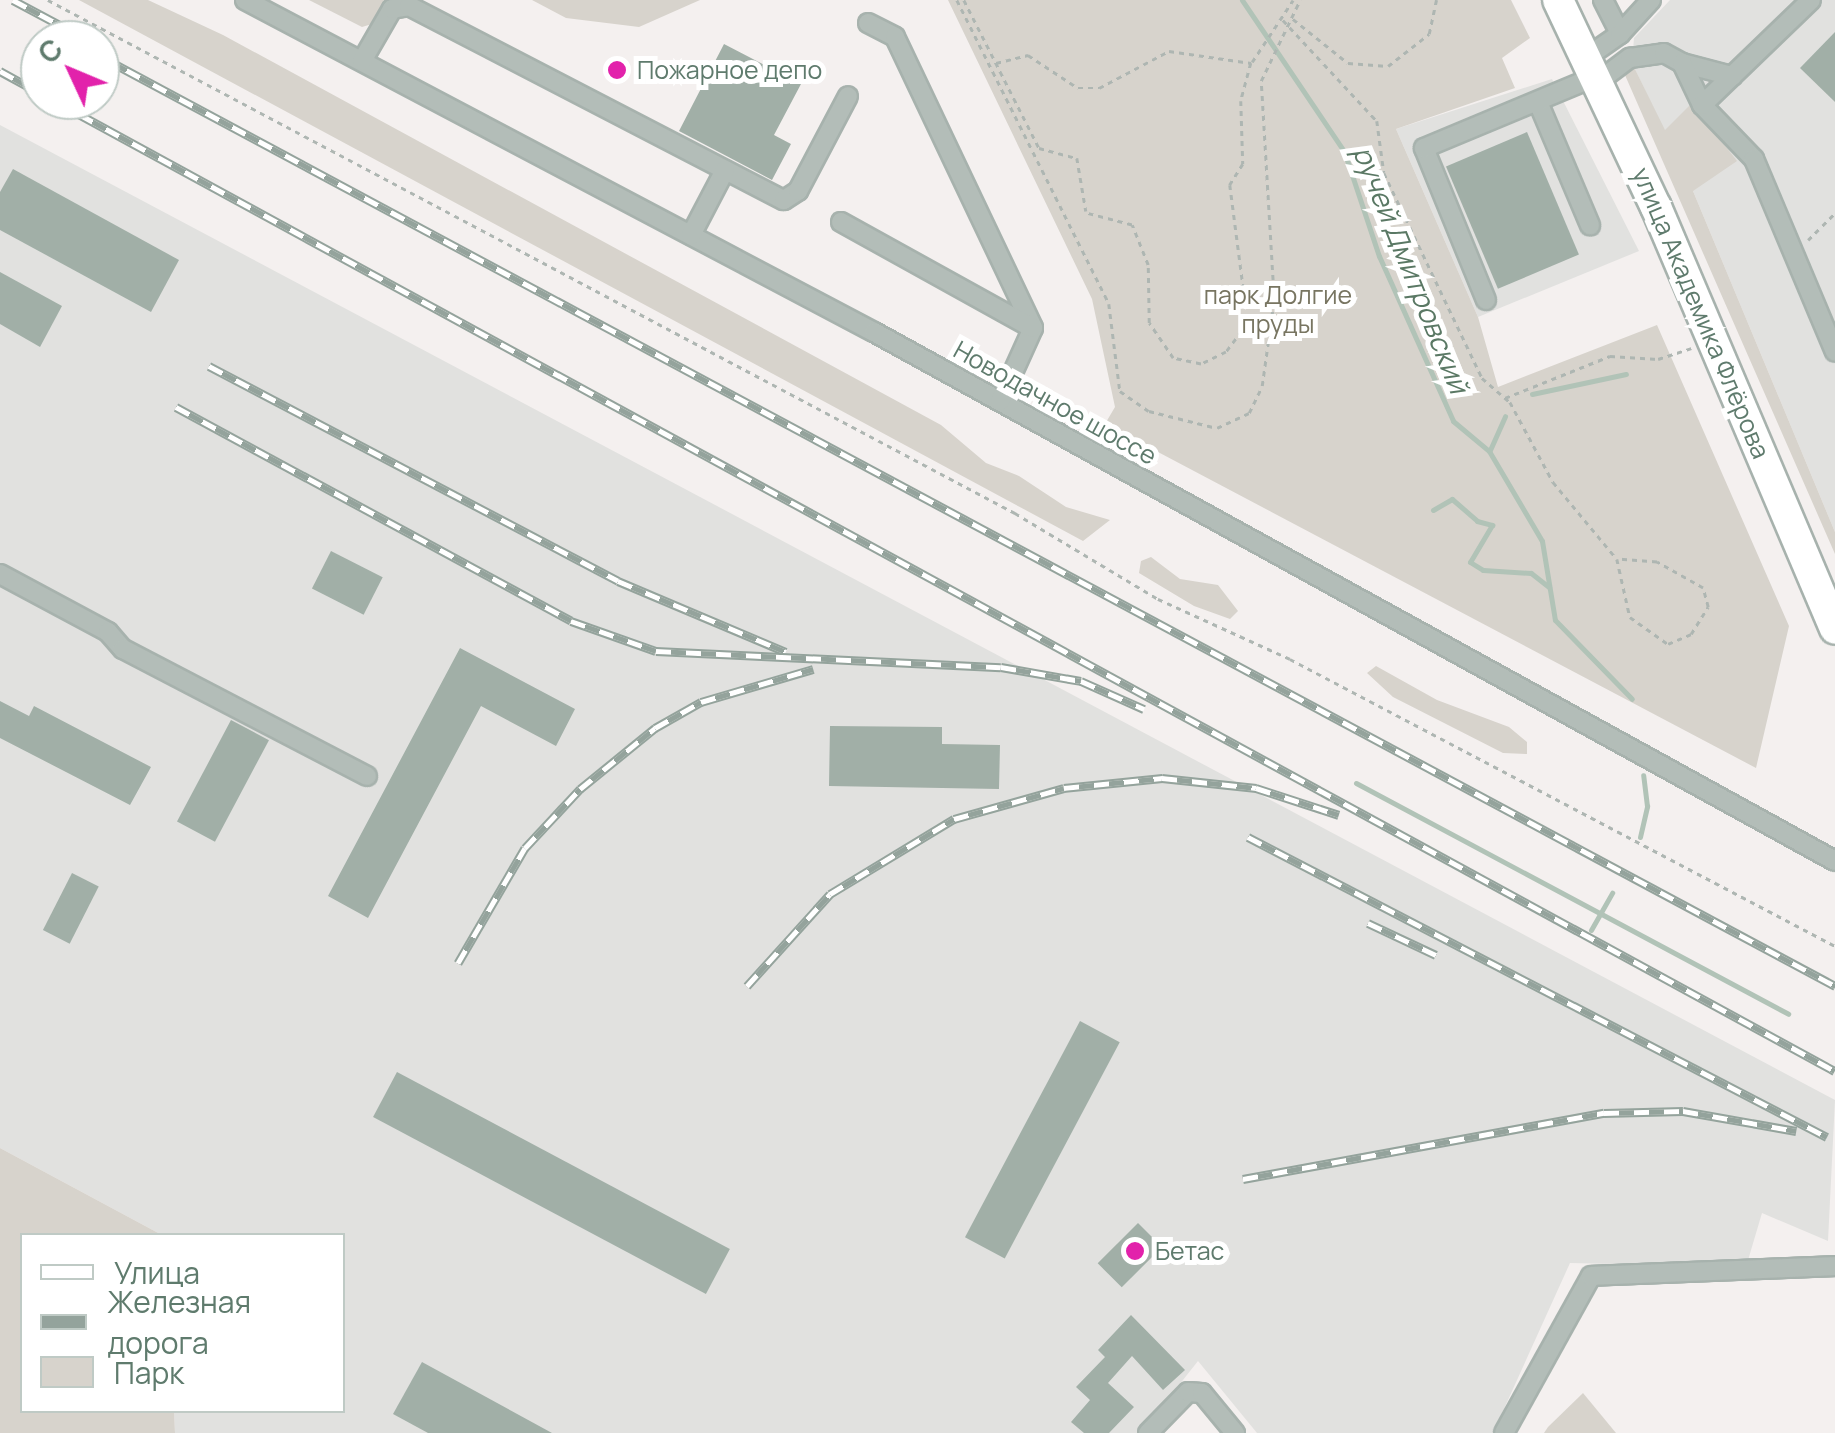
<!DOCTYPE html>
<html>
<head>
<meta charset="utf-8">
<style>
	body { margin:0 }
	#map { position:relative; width:1835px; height:1433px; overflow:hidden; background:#f4f0ef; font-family:Manrope,sans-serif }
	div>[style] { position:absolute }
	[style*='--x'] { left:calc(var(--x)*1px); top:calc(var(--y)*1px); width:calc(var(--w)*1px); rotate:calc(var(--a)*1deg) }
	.built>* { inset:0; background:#e1e1df }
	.green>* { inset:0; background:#d7d3cc }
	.stream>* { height:5px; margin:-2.5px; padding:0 2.5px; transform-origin:2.5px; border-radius:2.5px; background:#b1c3b7 }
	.building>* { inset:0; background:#a1afa7; transform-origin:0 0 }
	.path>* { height:2.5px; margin-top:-1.25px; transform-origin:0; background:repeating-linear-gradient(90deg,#aeb6b2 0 5px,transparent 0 10px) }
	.roads { filter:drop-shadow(2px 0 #a7b2ad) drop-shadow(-2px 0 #a7b2ad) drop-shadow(0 2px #a7b2ad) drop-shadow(0 -2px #a7b2ad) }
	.minor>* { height:18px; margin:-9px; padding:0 9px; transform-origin:9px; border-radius:9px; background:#b3bdb8 }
	.major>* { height:30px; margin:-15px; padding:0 15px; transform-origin:15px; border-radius:15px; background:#fff }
	.rail>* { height:9px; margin-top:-4.5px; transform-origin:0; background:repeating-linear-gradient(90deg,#fff 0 15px,#94a39c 0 30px); box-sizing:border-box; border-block:2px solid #94a39c }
	.dots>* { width:28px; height:28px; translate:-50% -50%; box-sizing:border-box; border:5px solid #fff; border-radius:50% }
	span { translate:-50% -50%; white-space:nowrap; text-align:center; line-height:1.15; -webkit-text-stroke:10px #fff; paint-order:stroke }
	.poi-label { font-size:25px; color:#5f7b6d }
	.left { translate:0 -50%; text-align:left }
	.park-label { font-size:25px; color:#787561 }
	.street-label { font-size:25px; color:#5f7b6d }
	.water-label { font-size:28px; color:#5a7864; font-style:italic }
	.legend { position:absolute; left:20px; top:1233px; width:325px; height:180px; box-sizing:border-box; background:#fff; border:2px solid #bfcac5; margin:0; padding:12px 18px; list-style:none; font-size:30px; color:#5f7b6d }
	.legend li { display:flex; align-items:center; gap:20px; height:50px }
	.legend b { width:50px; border:2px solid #bfcac5 }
	.north { position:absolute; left:20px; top:20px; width:100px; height:100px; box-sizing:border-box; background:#fff; border:2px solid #bfcac5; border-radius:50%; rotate:314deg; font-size:28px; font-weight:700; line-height:40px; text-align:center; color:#5f7b6d }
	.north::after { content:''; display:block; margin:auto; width:35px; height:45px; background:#e222ab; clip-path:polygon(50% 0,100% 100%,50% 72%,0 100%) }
</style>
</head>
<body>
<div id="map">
	<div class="built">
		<i style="clip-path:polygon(1670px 0,1835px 0,1835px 532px,1693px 191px,1632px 63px,1634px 38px)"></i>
		<i style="clip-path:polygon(1552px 79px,1639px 251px,1478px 317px,1396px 129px)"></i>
		<i style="clip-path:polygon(0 125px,1835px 1100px,1828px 1241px,1762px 1213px,1746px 1267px,1570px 1263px,1493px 1433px,1257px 1433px,1198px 1361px,1141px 1433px,175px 1433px,174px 1411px,342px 1410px,342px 1236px,162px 1235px,0 1148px)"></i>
	</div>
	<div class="green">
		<i style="clip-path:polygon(79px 0,148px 0,223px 35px,941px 425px,986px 463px,1019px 476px,1066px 507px,1110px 520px,1083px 541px)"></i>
		<i style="clip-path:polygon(309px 0,384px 0,372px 24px,362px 27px)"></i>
		<i style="clip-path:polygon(532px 0,700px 0,639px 27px,566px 18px)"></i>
		<i style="clip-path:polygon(948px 0,1511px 0,1530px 38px,1502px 58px,1515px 88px,1396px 129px,1478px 317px,1498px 387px,1657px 325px,1789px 626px,1756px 768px,1105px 424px,1115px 407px,1092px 299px)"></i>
		<i style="clip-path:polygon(1632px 63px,1665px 130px,1692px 103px,1737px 161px,1693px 191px,1835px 532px,1835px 554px,1621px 66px)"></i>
		<i style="clip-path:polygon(1151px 557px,1180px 579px,1218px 585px,1238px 611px,1230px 619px,1194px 606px,1139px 573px,1141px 561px)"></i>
		<i style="clip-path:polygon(1376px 666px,1437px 700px,1509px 727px,1527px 742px,1527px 754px,1503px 753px,1393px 697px,1367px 673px)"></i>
		<i style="clip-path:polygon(0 1148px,162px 1235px,22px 1236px,22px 1410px,174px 1411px,175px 1433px,0 1433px)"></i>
		<i style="clip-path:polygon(1583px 1393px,1616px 1433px,1544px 1433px,1548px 1427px)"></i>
	</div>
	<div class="stream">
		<i style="--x:1242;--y:0;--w:182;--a:56"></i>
		<i style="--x:1344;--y:151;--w:111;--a:71.6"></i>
		<i style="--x:1379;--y:256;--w:181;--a:65.8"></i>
		<i style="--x:1453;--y:421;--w:47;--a:39.8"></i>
		<i style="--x:1489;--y:451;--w:104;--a:59.5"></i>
		<i style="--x:1542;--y:541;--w:80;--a:80.7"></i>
		<i style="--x:1555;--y:620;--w:110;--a:45.7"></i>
		<i style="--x:1532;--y:394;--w:96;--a:-12"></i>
		<i style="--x:1490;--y:450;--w:37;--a:-66"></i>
		<i style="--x:1433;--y:510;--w:22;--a:-30"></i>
		<i style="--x:1452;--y:499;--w:33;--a:41"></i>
		<i style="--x:1477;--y:521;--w:16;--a:15"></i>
		<i style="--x:1492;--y:525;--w:43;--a:120.7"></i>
		<i style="--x:1470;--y:562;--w:15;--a:32"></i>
		<i style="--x:1483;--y:570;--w:48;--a:3.6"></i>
		<i style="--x:1531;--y:573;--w:23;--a:38"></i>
		<i style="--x:1356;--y:783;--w:490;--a:28.1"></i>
		<i style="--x:1640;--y:837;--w:32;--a:-77"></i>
		<i style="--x:1647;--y:806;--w:31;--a:-97"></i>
		<i style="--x:1591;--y:930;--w:43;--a:-60.4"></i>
	</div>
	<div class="building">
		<i style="clip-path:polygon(1835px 32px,1835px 102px,1800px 68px)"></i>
		<i style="clip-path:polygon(724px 44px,801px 84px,774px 135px,791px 144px,772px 180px,679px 131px)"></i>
		<i style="left:1527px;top:132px;width:133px;height:88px;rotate:67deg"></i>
		<i style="clip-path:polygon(13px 169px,179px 260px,151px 312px,0 230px,0 192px)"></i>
		<i style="clip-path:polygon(0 272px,62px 306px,40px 347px,0 324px)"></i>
		<i style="left:331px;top:551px;width:58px;height:42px;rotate:27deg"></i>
		<i style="clip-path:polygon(460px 648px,575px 709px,556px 746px,481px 706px,368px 918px,328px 896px)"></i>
		<i style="clip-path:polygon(0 701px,29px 716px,34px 706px,151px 767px,130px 805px,0 738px)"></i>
		<i style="left:231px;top:720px;width:43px;height:115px;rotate:28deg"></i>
		<i style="clip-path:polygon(830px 726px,942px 727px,942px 744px,1000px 745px,999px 789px,829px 786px)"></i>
		<i style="left:72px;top:873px;width:30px;height:64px;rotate:27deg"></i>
		<i style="left:1080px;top:1021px;width:45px;height:245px;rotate:28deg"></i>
		<i style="left:397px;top:1072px;width:377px;height:51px;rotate:28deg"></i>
		<i style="left:1138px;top:1223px;width:34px;height:57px;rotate:45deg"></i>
		<i style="clip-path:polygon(1131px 1315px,1185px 1370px,1163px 1390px,1132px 1356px,1108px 1383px,1134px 1407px,1109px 1433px,1084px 1433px,1071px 1422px,1090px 1400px,1076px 1387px,1105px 1357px,1098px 1350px)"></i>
		<i style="clip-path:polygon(422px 1362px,552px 1433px,428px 1433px,393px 1414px)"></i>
	</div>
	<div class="path">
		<i style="--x:48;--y:0;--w:1095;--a:27.95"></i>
		<i style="--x:1015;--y:513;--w:167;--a:31"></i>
		<i style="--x:1158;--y:599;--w:145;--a:24.4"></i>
		<i style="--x:1290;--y:659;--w:616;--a:27.77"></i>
		<i style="--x:957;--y:0;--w:340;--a:63.4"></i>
		<i style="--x:1109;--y:304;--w:88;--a:82.8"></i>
		<i style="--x:1120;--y:391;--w:35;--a:35"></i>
		<i style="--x:1149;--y:411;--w:70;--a:14"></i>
		<i style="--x:1217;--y:428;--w:35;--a:-25"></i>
		<i style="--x:1249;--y:413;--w:30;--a:-64"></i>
		<i style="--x:1262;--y:386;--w:87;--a:-82.1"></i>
		<i style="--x:1274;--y:300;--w:219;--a:-93.4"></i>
		<i style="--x:1261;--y:81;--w:90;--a:-64.3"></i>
		<i style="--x:964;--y:0;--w:166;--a:63.1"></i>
		<i style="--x:1039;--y:148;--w:39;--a:15"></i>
		<i style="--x:1077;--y:158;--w:54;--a:80.4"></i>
		<i style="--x:1293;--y:19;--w:70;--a:38.7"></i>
		<i style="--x:1348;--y:63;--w:40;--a:4.3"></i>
		<i style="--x:1388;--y:66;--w:52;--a:-38"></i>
		<i style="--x:1429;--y:34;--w:35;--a:-78"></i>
		<i style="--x:1283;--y:20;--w:138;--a:47.1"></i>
		<i style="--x:1377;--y:121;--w:52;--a:82.3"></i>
		<i style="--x:1384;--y:173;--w:227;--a:64.4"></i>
		<i style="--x:1482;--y:378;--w:37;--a:41"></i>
		<i style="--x:1510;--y:402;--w:91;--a:61.7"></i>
		<i style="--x:1553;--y:482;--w:100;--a:50.3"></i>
		<i style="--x:1617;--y:559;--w:59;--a:77.4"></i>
		<i style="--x:1630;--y:617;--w:47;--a:35.4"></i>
		<i style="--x:1668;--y:644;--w:25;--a:-23"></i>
		<i style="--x:1691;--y:634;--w:32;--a:-58"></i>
		<i style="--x:1708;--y:607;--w:20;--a:-105"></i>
		<i style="--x:1703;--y:588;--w:53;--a:-150.5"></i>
		<i style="--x:1657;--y:562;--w:40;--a:-175.7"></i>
		<i style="--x:1252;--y:62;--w:74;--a:-56.5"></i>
		<i style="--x:996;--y:63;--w:33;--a:-14"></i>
		<i style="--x:1028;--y:55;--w:60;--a:33.4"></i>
		<i style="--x:1078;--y:88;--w:21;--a:0"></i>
		<i style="--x:1099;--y:88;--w:79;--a:-27.9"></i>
		<i style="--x:1169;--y:51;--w:83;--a:8.3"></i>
		<i style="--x:1251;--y:63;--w:39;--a:105"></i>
		<i style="--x:1241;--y:101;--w:63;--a:88.2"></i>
		<i style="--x:1243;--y:164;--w:25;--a:122"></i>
		<i style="--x:1230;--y:185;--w:139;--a:82.6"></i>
		<i style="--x:1248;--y:323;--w:36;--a:127"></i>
		<i style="--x:1226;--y:352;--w:28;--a:154"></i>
		<i style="--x:1201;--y:364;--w:29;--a:-168"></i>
		<i style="--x:1173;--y:358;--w:42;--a:-124.4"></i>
		<i style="--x:1149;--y:323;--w:58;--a:-91"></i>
		<i style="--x:1148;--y:265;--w:43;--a:-111.8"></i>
		<i style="--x:1132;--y:225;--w:48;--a:-165.4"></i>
		<i style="--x:1808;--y:240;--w:38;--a:-45"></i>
		<i style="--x:1505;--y:398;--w:113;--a:-21.8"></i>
		<i style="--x:1610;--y:356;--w:48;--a:3.6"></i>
		<i style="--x:1658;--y:359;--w:35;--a:-18"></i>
	</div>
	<div class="roads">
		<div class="minor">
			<i style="--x:245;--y:0;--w:711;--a:27.83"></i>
			<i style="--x:874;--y:332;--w:1097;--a:28.83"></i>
			<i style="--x:1603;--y:0;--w:38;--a:63"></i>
			<i style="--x:868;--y:23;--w:30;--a:27"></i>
			<i style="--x:895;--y:37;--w:322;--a:64.6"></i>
			<i style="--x:1033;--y:328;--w:80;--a:114.3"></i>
			<i style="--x:1587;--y:57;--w:40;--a:-34.9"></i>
			<i style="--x:1620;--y:34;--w:46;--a:-47.6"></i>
			<i style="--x:362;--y:61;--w:60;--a:-60"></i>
			<i style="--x:392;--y:9;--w:17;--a:-10"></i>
			<i style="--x:409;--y:6;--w:422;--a:27.4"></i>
			<i style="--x:784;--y:200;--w:17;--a:-33"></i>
			<i style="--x:798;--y:191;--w:107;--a:-62.2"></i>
			<i style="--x:1682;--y:63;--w:52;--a:14.6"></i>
			<i style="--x:1599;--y:81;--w:39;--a:-37"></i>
			<i style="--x:1630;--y:58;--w:34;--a:-8"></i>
			<i style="--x:1664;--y:53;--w:21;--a:29"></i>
			<i style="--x:1682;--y:63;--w:47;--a:64.5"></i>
			<i style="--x:1702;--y:105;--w:75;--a:46.1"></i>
			<i style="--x:1754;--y:159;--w:209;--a:67.2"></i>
			<i style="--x:1538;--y:102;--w:134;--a:67.1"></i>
			<i style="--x:1702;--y:105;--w:151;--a:-43.9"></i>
			<i style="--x:841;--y:222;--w:218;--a:29"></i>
			<i style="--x:691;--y:235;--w:73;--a:-62.4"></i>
			<i style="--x:1486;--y:300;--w:164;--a:-112.2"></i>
			<i style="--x:1424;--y:148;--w:187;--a:-22.6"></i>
			<i style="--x:0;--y:574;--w:123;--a:28.2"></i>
			<i style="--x:108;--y:632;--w:23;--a:49"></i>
			<i style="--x:123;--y:649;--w:275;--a:27.5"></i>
			<i style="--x:1148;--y:1433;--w:57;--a:-45.7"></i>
			<i style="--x:1188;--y:1392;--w:14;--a:4"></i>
			<i style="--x:1202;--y:1393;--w:52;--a:50.5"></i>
			<i style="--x:1504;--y:1433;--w:179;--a:-61"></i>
			<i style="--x:1591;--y:1276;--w:244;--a:-2.3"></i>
		</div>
		<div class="major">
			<i style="--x:1558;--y:0;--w:229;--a:64.7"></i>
			<i style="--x:1656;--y:207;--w:458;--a:67"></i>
		</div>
	</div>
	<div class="rail">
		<i style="--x:13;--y:0;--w:85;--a:28.1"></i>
		<i style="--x:100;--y:56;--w:1969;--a:28.19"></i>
		<i style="--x:0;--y:71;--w:46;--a:28.8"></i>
		<i style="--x:53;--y:100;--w:2029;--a:28.59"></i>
		<i style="--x:209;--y:366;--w:462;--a:27.7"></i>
		<i style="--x:618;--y:581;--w:182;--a:22.9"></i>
		<i style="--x:176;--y:407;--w:449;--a:28.4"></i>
		<i style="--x:571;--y:621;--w:90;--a:19.4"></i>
		<i style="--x:656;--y:651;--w:345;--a:2.7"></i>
		<i style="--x:1001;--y:667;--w:81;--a:9.9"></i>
		<i style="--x:1081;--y:681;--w:69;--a:24"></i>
		<i style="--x:1248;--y:837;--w:652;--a:27.39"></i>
		<i style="--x:1368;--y:923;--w:75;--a:25.2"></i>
		<i style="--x:458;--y:963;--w:133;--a:-59.8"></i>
		<i style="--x:525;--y:848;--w:81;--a:-47"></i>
		<i style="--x:580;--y:789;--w:97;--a:-39.1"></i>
		<i style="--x:655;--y:728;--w:53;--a:-29.5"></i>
		<i style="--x:701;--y:702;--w:117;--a:-16.4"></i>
		<i style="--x:747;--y:986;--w:124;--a:-47.9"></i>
		<i style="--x:830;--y:894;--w:145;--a:-31.2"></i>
		<i style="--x:954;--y:819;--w:114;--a:-15.7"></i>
		<i style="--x:1064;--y:788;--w:99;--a:-5.8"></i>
		<i style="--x:1162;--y:778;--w:95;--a:6.1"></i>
		<i style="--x:1256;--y:788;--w:87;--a:18"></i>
		<i style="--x:1243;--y:1179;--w:367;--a:-10.4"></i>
		<i style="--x:1604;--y:1113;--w:79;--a:-1.5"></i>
		<i style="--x:1683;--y:1111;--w:115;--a:10"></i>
	</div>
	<div class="dots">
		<i style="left:617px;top:70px;background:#e222ab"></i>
		<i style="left:1135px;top:1251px;background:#e222ab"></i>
	</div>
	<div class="poi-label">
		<span class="left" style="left:637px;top:70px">Пожарное депо</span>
		<span class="left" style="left:1155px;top:1251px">Бетас</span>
	</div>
	<div class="park-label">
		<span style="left:1278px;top:310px">парк Долгие<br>пруды</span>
	</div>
	<div class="street-label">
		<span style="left:1701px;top:313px;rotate:67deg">улица Академика Флёрова</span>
		<span style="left:1055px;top:403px;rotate:29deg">Новодачное шоссе</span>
	</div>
	<div class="water-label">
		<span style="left:1412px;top:269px;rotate:68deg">ручей Дмитровский</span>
	</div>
	<ul class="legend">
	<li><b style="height:12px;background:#fff"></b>Улица</li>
	<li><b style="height:12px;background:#94a39c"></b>Железная дорога</li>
	<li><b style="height:28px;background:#d7d3cc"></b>Парк</li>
	</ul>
	<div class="north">С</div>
</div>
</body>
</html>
